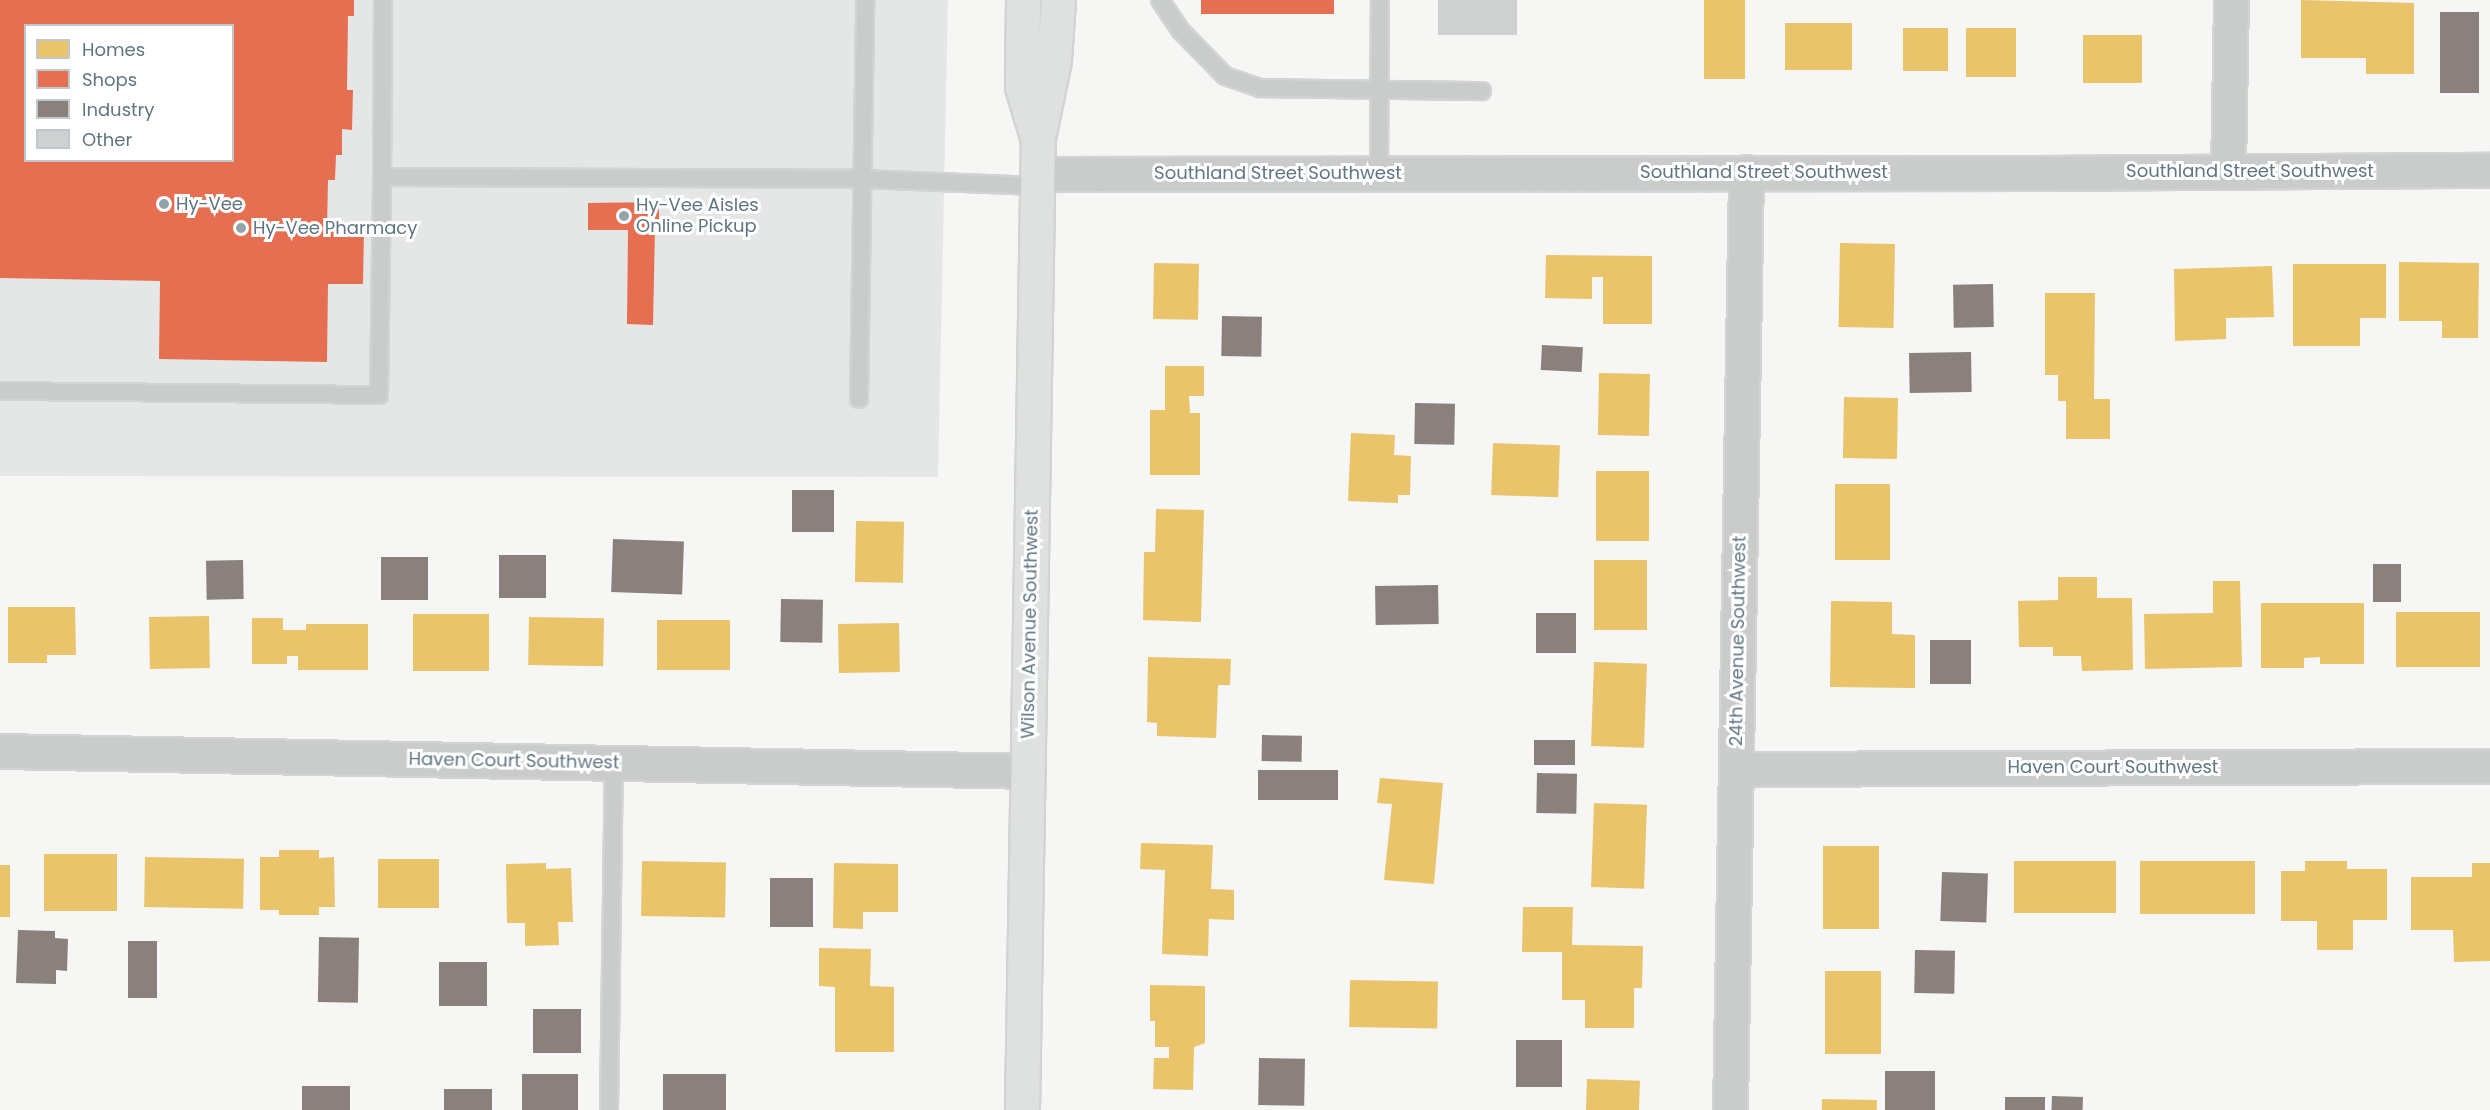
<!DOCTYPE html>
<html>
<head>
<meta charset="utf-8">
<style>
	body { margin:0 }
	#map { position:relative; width:2490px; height:1110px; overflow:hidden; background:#f6f6f4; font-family:Poppins,sans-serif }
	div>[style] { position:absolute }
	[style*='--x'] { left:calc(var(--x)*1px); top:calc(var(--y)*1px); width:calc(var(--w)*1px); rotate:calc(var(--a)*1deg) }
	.built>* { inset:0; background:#e5e7e7 }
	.homes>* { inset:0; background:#e9c46a; transform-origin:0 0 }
	.shops>* { inset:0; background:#e76f51; transform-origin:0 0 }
	.industry>* { inset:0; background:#8a817c; transform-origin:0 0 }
	.building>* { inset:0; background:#cfd1d1; transform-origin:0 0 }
	.roads { filter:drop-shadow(2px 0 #d2d4d4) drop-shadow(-2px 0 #d2d4d4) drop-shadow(0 2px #d2d4d4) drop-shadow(0 -2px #d2d4d4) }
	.lane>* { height:16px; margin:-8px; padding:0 8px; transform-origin:8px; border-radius:8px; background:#cacccc }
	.street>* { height:33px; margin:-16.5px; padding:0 16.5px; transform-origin:16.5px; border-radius:16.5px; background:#cacccc }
	.secondary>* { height:33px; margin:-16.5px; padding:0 16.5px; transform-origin:16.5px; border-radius:16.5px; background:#dfe0e0 }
	.dots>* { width:16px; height:16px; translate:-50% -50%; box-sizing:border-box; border:3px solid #fff; border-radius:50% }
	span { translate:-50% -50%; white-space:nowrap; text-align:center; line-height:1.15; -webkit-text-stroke:6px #fff; paint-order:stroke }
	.street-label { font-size:18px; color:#5f7582 }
	.poi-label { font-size:18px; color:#5f7582 }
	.left { translate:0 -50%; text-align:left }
	.legend { position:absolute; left:24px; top:24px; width:210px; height:138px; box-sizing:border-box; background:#fff; border:2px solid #bfc8cd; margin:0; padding:8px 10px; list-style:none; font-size:18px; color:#5f7582 }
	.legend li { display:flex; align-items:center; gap:12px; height:30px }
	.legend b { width:30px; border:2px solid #bfc8cd }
</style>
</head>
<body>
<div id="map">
	<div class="built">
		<i style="clip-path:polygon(evenodd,0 0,948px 0,938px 477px,0 476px,0 0,26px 26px,232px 26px,232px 160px,26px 160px,26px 26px)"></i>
	</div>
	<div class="homes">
		<i style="left:1704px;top:0;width:41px;height:79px"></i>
		<i style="clip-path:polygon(2301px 0,2414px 3px,2414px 74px,2366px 74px,2366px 58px,2301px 58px)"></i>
		<i style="left:1785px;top:23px;width:67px;height:47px"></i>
		<i style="left:1903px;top:28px;width:45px;height:43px"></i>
		<i style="left:1966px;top:28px;width:50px;height:49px"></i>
		<i style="left:2142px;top:35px;width:48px;height:59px;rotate:90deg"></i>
		<i style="left:1840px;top:243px;width:55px;height:84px;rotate:1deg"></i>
		<i style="clip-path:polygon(1546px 255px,1652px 256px,1652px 324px,1603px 324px,1603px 277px,1592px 277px,1592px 299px,1545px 298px)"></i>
		<i style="clip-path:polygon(2399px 262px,2479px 263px,2478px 338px,2442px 338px,2442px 321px,2399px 321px)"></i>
		<i style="left:1154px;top:263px;width:45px;height:56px;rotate:1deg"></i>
		<i style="clip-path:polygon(2293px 264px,2386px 264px,2386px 318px,2360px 318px,2360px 346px,2293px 346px)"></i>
		<i style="clip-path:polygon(2272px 266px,2274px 317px,2226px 318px,2226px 339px,2175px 341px,2174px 269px)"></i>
		<i style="clip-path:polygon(2045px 293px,2095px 293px,2094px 399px,2110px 399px,2110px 439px,2066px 439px,2066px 401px,2058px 401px,2058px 375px,2045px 375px)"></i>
		<i style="clip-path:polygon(1165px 366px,1204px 366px,1204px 396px,1189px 396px,1190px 413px,1200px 413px,1200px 475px,1150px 475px,1150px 410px,1165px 410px)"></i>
		<i style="left:1599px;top:373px;width:51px;height:62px;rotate:1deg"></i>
		<i style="left:1844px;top:397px;width:54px;height:61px;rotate:1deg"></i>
		<i style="clip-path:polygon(1351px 433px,1395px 435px,1394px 455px,1411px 456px,1410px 495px,1398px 495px,1398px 503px,1348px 501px)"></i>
		<i style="left:1493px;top:443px;width:67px;height:52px;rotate:2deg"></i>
		<i style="left:1596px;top:471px;width:53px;height:70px"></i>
		<i style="left:1835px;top:484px;width:55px;height:76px"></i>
		<i style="clip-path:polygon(1156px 509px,1204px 510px,1201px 622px,1143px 620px,1144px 552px,1155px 552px)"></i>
		<i style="left:856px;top:521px;width:48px;height:61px;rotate:1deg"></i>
		<i style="left:1594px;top:560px;width:53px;height:70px"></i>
		<i style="clip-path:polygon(2058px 577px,2097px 577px,2097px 598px,2132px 598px,2133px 670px,2082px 671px,2081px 656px,2053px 656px,2053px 647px,2019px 647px,2018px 601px,2058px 600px)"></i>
		<i style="clip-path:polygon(2213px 581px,2240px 581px,2242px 667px,2145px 669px,2144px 614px,2213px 613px)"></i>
		<i style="clip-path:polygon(1831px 601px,1892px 602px,1892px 634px,1915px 635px,1915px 688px,1830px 687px)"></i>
		<i style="clip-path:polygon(2261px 603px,2364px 603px,2364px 664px,2320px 664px,2320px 657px,2304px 658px,2304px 668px,2261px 668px)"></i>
		<i style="clip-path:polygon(8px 607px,75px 607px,76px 655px,47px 655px,47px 663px,8px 663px)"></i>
		<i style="left:2396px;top:612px;width:84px;height:55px"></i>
		<i style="left:413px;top:614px;width:76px;height:57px"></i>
		<i style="left:209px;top:616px;width:52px;height:60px;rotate:89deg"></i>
		<i style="left:529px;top:617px;width:75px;height:48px;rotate:1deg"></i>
		<i style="clip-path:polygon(252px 618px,283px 618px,283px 630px,306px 630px,306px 624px,368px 624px,368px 670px,298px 670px,298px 656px,287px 656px,287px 664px,252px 664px)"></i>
		<i style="left:730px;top:620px;width:50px;height:73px;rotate:90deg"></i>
		<i style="left:899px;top:623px;width:49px;height:61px;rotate:89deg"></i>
		<i style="clip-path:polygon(1148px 657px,1231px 659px,1230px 685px,1218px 685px,1216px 738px,1157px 736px,1157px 723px,1147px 722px)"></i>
		<i style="left:1594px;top:662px;width:53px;height:84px;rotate:2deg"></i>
		<i style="clip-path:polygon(1380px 778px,1443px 783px,1434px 884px,1384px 880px,1392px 804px,1377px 803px)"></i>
		<i style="left:1594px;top:803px;width:53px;height:84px;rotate:2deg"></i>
		<i style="clip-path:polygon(1141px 843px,1213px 845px,1211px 889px,1234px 890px,1234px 920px,1209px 919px,1208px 956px,1162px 954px,1165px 870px,1140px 869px)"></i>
		<i style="left:1823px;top:846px;width:56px;height:83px"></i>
		<i style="clip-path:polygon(279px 850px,319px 850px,319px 858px,334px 857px,335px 907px,319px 907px,319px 915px,279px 915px,279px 910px,260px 910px,260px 857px,279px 857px)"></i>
		<i style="left:44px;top:854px;width:73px;height:57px"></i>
		<i style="left:145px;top:857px;width:99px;height:50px;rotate:1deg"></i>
		<i style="left:439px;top:859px;width:49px;height:61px;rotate:90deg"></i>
		<i style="left:642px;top:861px;width:84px;height:55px;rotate:1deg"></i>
		<i style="left:2116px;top:861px;width:52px;height:102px;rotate:90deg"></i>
		<i style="left:2255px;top:861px;width:53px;height:115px;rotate:90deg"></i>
		<i style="clip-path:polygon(2305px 861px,2347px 861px,2347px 869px,2387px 869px,2387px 920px,2353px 920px,2353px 950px,2317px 950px,2317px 921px,2281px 921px,2281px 871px,2305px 871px)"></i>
		<i style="clip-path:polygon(546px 863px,546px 869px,571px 868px,573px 922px,558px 922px,559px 945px,525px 946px,525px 923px,507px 923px,506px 864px)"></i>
		<i style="clip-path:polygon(834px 863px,898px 864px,898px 912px,863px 912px,863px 929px,833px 928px)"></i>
		<i style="clip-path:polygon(2472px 863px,2490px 863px,2490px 961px,2454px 962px,2453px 930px,2411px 930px,2411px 877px,2472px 877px)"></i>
		<i style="left:0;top:865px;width:10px;height:52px"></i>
		<i style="clip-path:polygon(1523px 907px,1573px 907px,1572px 945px,1643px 946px,1642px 988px,1634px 988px,1634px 1028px,1585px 1028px,1585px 1000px,1562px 1000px,1562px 952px,1522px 952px)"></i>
		<i style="clip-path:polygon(819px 948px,871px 949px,870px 986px,894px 987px,894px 1052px,835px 1052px,835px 987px,819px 986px)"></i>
		<i style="left:1825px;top:971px;width:56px;height:83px"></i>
		<i style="left:1350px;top:980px;width:88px;height:47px;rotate:1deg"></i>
		<i style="clip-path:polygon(1150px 985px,1205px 986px,1205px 1043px,1194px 1047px,1193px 1090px,1153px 1089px,1154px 1058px,1169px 1058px,1169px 1047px,1155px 1047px,1155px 1021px,1150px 1021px)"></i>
		<i style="left:1587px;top:1079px;width:53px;height:31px;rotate:2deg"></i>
		<i style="left:1822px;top:1099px;width:55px;height:11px;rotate:1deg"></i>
	</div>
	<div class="shops">
		<i style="clip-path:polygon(evenodd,0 0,354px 0,354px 16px,348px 16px,347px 90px,353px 90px,352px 130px,342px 129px,342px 155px,336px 155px,335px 180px,328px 180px,327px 229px,364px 229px,363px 284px,328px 284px,327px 362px,159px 359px,160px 281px,0 278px,0 0,26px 26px,232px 26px,232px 160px,26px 160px,26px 26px)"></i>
		<i style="left:1201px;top:0;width:133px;height:14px"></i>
		<i style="clip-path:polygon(659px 202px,659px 229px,655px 230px,653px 325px,627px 324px,628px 230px,588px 230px,588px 203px)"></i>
	</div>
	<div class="industry">
		<i style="left:2440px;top:12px;width:39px;height:81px"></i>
		<i style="left:1993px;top:284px;width:43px;height:40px;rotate:89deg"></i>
		<i style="left:1222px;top:316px;width:40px;height:40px;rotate:1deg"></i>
		<i style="left:1542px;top:345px;width:41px;height:25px;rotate:3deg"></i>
		<i style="left:1971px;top:352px;width:40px;height:62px;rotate:89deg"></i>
		<i style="left:1415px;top:403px;width:40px;height:41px;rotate:1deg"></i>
		<i style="left:792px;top:490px;width:42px;height:42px"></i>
		<i style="left:613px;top:539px;width:71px;height:53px;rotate:2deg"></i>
		<i style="left:546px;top:555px;width:43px;height:47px;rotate:90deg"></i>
		<i style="left:381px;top:557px;width:47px;height:43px"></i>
		<i style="left:243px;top:560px;width:39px;height:37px;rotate:89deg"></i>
		<i style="left:2373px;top:564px;width:28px;height:38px"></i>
		<i style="left:1438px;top:585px;width:39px;height:63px;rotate:89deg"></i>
		<i style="left:781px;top:599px;width:42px;height:43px;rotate:1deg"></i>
		<i style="left:1536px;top:613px;width:40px;height:40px"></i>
		<i style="left:1930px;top:640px;width:41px;height:44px"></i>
		<i style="left:1262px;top:735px;width:40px;height:26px;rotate:1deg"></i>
		<i style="left:1534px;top:740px;width:41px;height:25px"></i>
		<i style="left:1258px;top:770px;width:80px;height:30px"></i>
		<i style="left:1537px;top:773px;width:40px;height:40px;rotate:1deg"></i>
		<i style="left:1942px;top:872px;width:46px;height:49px;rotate:2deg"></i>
		<i style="left:770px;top:878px;width:43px;height:49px"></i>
		<i style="clip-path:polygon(18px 930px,55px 931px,55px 938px,68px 939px,67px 971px,56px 970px,56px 984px,16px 983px)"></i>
		<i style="left:319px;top:937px;width:40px;height:65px;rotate:1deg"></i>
		<i style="left:128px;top:941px;width:29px;height:57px"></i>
		<i style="left:1915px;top:950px;width:40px;height:43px;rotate:1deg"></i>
		<i style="left:439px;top:962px;width:48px;height:44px"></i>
		<i style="left:533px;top:1009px;width:48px;height:44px"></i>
		<i style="left:1516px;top:1040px;width:46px;height:47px"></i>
		<i style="left:1259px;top:1058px;width:46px;height:47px;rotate:1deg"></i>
		<i style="left:1885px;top:1071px;width:50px;height:39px"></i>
		<i style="left:522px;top:1074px;width:56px;height:36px"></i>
		<i style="left:726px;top:1074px;width:36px;height:63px;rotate:90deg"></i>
		<i style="left:302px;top:1086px;width:48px;height:24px"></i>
		<i style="left:444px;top:1089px;width:48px;height:21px"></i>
		<i style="left:2052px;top:1096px;width:31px;height:14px;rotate:2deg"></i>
		<i style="left:2005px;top:1097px;width:40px;height:13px"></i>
	</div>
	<div class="building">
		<i style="left:1438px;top:0;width:79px;height:35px"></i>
	</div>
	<div class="roads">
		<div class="lane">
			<i style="--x:383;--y:0;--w:177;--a:90.3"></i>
			<i style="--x:382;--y:177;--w:480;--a:0.2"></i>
			<i style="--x:862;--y:179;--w:175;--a:2.3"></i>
			<i style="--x:1160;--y:0;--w:36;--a:56"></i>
			<i style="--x:1180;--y:30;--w:64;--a:45.6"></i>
			<i style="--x:1225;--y:76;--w:37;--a:19"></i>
			<i style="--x:1260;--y:88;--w:222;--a:0.8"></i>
			<i style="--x:1379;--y:173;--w:173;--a:-89.7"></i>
			<i style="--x:0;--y:391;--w:379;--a:0.6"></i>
			<i style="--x:379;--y:395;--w:218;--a:-89.2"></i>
			<i style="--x:859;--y:399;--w:399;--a:-89.1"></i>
			<i style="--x:609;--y:1110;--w:347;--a:-89.2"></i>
		</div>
		<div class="street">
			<i style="--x:2228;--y:171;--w:171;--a:-89"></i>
			<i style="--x:1038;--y:174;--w:1000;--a:-0.06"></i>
			<i style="--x:2038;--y:173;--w:452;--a:-0.4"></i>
			<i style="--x:0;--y:751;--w:1028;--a:1.11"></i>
			<i style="--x:1736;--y:769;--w:754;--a:-0.23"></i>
			<i style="--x:1730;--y:1110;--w:938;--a:-89.02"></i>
		</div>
		<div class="secondary">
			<i style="--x:1023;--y:0;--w:87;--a:90.7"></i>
			<i style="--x:1022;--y:87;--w:52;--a:73.3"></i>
			<i style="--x:1022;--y:1110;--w:972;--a:-89.06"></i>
			<i style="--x:1038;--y:138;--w:80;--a:-78.4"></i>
			<i style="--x:1054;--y:60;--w:60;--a:-86.2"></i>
		</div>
	</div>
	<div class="dots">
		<i style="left:164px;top:204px;background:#94a2aa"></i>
		<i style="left:624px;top:216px;background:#94a2aa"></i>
		<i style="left:241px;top:228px;background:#94a2aa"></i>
	</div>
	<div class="street-label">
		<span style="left:2250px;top:171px">Southland Street Southwest</span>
		<span style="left:1764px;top:172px">Southland Street Southwest</span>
		<span style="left:1278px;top:173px">Southland Street Southwest</span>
		<span style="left:1030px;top:624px;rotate:-89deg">Wilson Avenue Southwest</span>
		<span style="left:1738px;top:641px;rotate:-89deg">24th Avenue Southwest</span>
		<span style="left:514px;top:761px;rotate:1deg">Haven Court Southwest</span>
		<span style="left:2113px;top:767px">Haven Court Southwest</span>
	</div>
	<div class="poi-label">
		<span class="left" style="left:176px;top:204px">Hy-Vee</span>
		<span class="left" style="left:636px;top:216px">Hy-Vee Aisles<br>Online Pickup</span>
		<span class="left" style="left:253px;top:228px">Hy-Vee Pharmacy</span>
	</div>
	<ul class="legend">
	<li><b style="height:16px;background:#e9c46a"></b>Homes</li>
	<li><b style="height:16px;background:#e76f51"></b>Shops</li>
	<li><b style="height:16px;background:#8a817c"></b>Industry</li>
	<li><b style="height:16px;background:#cfd1d1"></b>Other</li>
	</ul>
</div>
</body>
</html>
